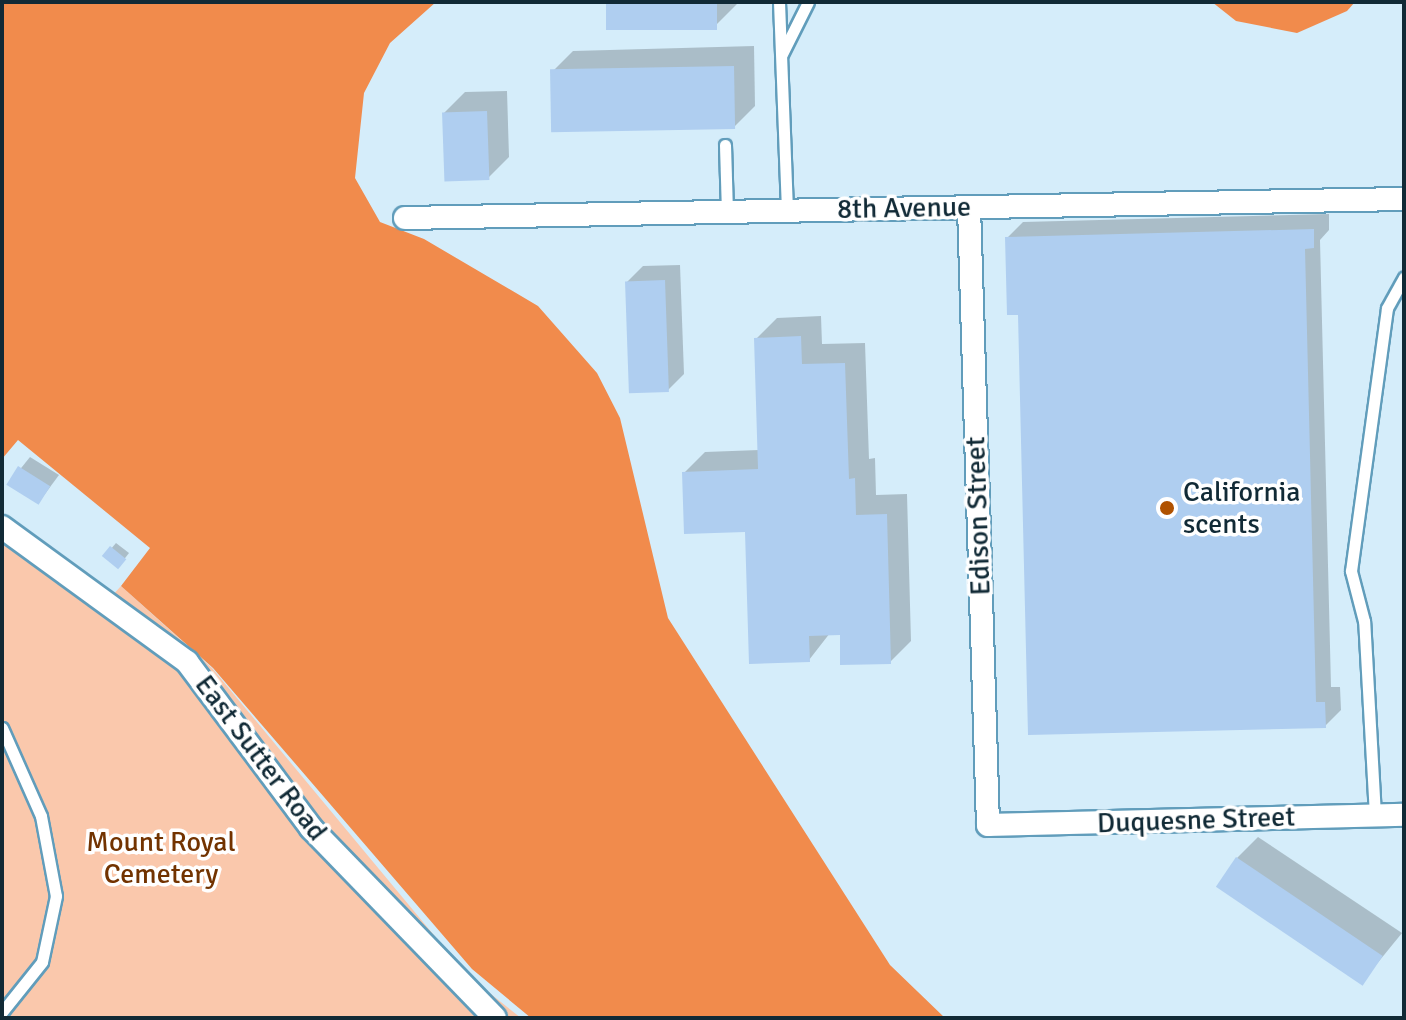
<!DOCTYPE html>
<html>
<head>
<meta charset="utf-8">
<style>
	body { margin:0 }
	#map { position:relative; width:1406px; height:1020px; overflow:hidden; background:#d5edfa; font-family:Signika,sans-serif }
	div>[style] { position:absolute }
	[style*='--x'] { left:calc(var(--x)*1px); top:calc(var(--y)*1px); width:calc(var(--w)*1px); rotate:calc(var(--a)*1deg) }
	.green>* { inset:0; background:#fac8ac }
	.forest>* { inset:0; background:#f18b4c }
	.shadow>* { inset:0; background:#0003 }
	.building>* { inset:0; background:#afcef0; transform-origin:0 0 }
	.roads { filter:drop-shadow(2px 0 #619dbb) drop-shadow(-2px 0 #619dbb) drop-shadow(0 2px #619dbb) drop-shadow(0 -2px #619dbb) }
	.lane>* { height:11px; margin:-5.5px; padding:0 5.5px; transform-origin:5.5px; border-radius:5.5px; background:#fff }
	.street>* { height:22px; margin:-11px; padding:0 11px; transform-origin:11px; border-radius:11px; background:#fff }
	.dots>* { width:22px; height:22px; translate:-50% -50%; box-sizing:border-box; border:4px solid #fff; border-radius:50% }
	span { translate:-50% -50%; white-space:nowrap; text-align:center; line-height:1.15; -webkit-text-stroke:7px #fff; paint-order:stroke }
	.street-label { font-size:28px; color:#112a36 }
	.poi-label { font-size:28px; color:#112a36 }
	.left { translate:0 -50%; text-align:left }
	.park-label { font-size:28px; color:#723300 }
	.frame { position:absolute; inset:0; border:4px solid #112a36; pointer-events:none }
</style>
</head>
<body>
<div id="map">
	<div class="green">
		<i style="clip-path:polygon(2px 525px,111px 597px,121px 586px,212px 668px,467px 975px,521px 1018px,2px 1018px)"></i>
	</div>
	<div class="forest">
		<i style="clip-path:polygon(2px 2px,436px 2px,390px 43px,364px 93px,355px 178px,380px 222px,424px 239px,538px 306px,597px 373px,620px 418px,668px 618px,890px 965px,945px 1018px,531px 1018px,472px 969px,213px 668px,121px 586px,150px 548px,18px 440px,2px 459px)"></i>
		<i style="clip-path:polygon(1212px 2px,1355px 2px,1347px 11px,1297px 33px,1236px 21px)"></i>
	</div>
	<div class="shadow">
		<i style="clip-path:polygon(608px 2px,737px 2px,737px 4px,716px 25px)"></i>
		<i style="clip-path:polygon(754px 46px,755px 106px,734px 127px,552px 72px,573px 51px)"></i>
		<i style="clip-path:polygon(507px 91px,509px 157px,488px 178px,444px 113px,465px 92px)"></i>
		<i style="clip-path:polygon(1329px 214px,1329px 230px,1320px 240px,1331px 687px,1340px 687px,1341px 710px,1325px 726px,1020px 313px,1007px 238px,1023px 222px)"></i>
		<i style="clip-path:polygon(680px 265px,684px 374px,668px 390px,627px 282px,643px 266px)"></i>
		<i style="clip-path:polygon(821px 316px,822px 344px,865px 343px,869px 459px,875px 458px,876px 495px,907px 494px,911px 641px,890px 662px,841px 633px,830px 633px,809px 660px,747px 530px,684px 473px,705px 452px,759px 450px,756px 339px,777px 318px)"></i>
		<i style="clip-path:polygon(30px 457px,59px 475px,39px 502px,9px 483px)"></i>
		<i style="clip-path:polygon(116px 543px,129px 553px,122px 562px,105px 556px)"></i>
		<i style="clip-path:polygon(1258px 837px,1402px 933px,1362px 982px,1237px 858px)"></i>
	</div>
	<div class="building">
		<i style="left:606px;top:2px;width:111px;height:28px"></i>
		<i style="left:734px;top:66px;width:63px;height:184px;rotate:89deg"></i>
		<i style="left:487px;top:111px;width:69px;height:45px;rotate:88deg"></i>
		<i style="clip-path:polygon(1314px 229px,1314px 248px,1305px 249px,1316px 702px,1325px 702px,1326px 728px,1028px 735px,1018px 315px,1007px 315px,1005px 237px)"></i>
		<i style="left:665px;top:280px;width:112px;height:40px;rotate:88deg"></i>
		<i style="clip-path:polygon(801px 336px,802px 364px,845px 363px,849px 479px,855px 478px,856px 515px,887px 514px,891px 664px,840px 665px,840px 635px,809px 636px,810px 662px,749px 664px,745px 532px,684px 534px,682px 472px,758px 469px,754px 338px)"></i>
		<i style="left:18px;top:466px;width:38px;height:22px;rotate:32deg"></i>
		<i style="left:110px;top:546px;width:21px;height:13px;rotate:39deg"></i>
		<i style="left:1236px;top:857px;width:177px;height:36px;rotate:34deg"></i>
	</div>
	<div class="roads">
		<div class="lane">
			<i style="--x:779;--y:2;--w:208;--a:87.8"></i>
			<i style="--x:782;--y:54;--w:58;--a:-63.4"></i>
			<i style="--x:725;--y:145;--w:66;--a:88.3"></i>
			<i style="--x:2;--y:728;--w:96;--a:66.1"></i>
			<i style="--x:41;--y:816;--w:81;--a:79.4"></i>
			<i style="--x:56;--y:896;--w:67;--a:102"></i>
			<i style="--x:42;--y:962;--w:64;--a:128.7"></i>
			<i style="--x:1375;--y:815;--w:194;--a:-93.2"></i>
			<i style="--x:1364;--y:621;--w:52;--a:-104.6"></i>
			<i style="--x:1351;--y:571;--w:265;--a:-82.2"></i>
			<i style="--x:1387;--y:308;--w:35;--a:-61"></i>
		</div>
		<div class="street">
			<i style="--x:969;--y:207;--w:618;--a:88.24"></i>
			<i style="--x:988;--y:825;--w:416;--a:-1.4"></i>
			<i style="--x:405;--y:218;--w:999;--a:-1.09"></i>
			<i style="--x:2;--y:527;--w:229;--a:36.1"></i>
			<i style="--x:187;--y:662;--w:207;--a:53.2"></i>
			<i style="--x:311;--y:828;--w:264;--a:45.9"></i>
		</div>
	</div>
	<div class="dots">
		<i style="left:1167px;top:508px;background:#b05200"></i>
	</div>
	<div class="street-label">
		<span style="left:904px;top:208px;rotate:-1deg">8th Avenue</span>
		<span style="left:978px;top:516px;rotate:-92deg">Edison Street</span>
		<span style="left:261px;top:758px;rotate:53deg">East Sutter Road</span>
		<span style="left:1196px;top:820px;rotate:-2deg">Duquesne Street</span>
	</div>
	<div class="poi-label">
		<span class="left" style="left:1183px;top:508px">California<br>scents</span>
	</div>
	<div class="park-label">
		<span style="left:161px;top:858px">Mount Royal<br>Cemetery</span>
	</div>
	<div class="frame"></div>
</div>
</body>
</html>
